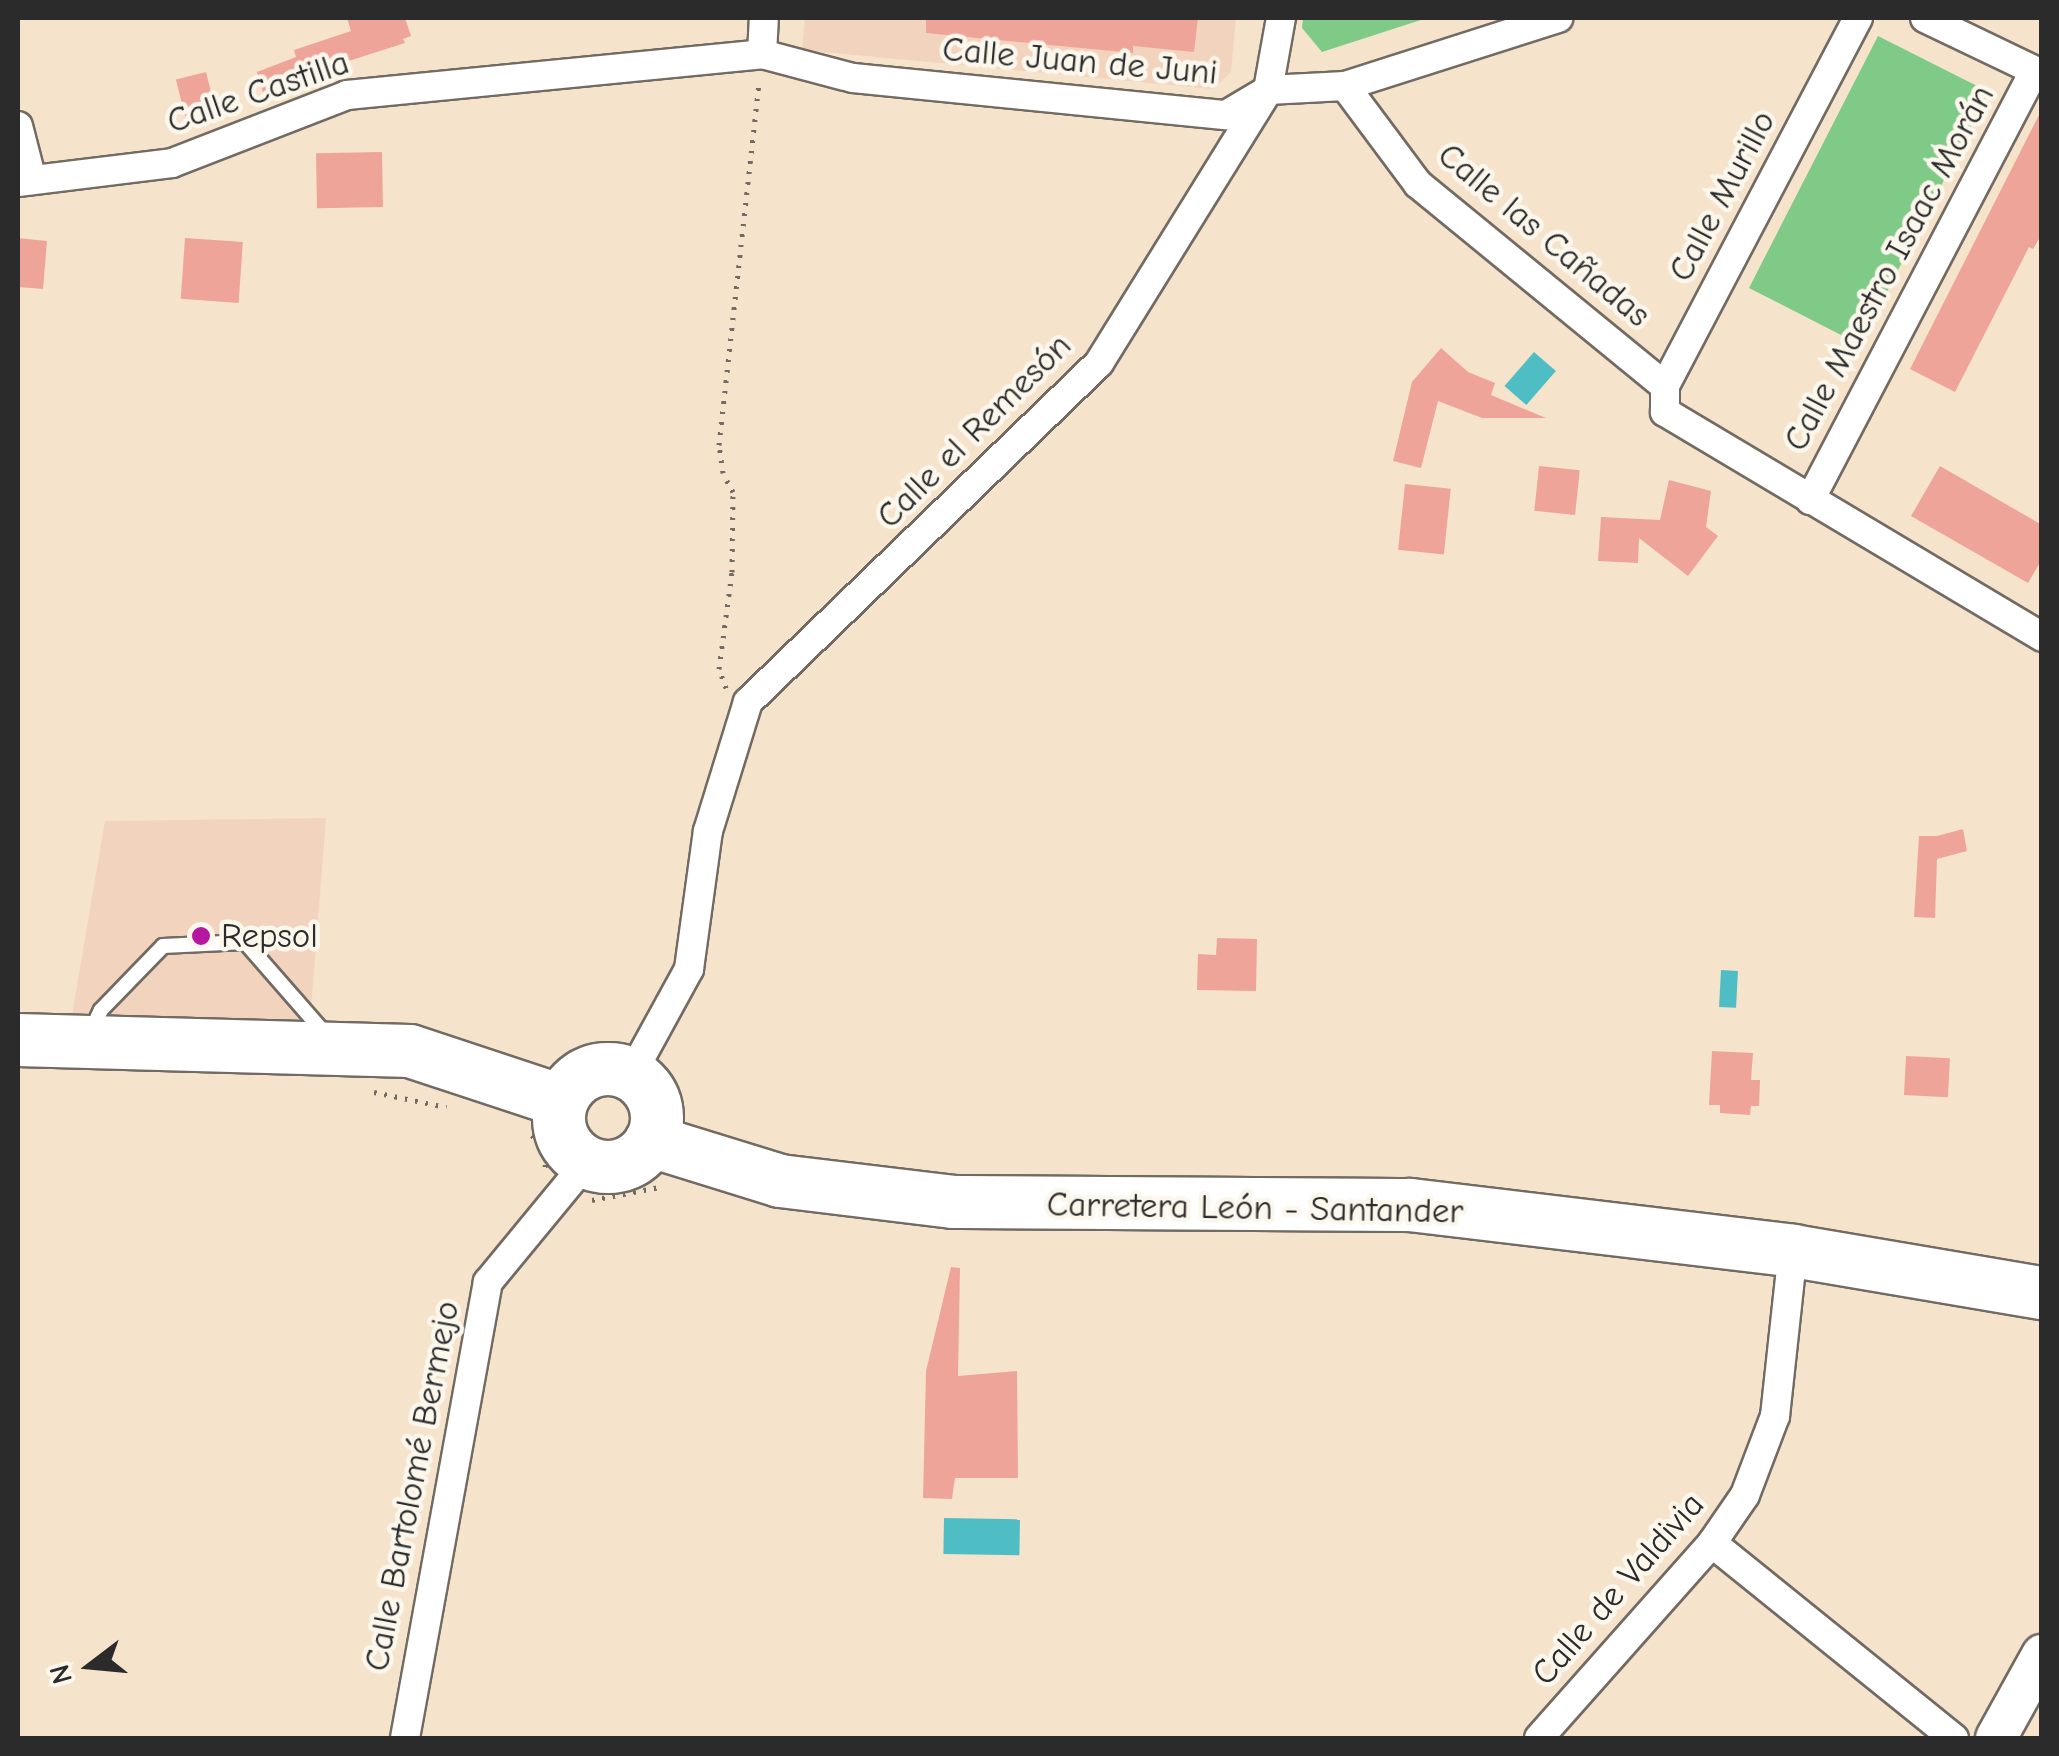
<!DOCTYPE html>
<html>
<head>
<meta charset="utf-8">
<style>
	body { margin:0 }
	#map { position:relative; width:2059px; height:1756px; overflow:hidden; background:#f6e3cb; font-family:"Comic Neue",sans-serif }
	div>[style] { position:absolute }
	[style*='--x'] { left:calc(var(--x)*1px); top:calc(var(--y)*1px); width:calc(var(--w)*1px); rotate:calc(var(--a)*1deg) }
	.built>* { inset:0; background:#f2d4be }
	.green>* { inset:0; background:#80ca88 }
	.water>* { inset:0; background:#4fbec4; transform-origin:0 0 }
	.building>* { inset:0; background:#efa499; transform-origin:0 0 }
	.path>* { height:5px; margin-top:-2.5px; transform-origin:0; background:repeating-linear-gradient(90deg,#726b63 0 2.5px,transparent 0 10.5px) }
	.roads { filter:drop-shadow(2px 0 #726b63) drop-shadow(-2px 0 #726b63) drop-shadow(0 2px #726b63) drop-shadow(0 -2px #726b63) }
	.lane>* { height:14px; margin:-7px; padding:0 7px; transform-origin:7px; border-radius:7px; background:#fff }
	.street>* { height:28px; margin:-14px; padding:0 14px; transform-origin:14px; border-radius:14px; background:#fff }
	.secondary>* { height:40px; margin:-20px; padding:0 20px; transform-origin:20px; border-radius:20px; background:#fff }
	.highway>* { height:52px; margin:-26px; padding:0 26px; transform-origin:26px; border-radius:26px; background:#fff }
	.highway>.ring { margin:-26px; padding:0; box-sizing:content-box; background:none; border:52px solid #fff; border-radius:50% }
	.dots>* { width:28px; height:28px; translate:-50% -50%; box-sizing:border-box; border:5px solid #fbf7ec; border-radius:50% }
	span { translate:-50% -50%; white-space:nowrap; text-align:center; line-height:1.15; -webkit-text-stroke:9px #fbf7ec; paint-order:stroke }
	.street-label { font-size:35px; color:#2b2b2b }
	.poi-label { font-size:35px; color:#2b2b2b }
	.left { translate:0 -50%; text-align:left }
	.frame { position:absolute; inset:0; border:20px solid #2b2b2b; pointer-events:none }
	.north { position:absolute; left:40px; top:1616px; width:100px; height:100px; -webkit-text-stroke:8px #fbf7ec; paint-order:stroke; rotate:254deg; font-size:28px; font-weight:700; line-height:40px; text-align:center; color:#2b2b2b }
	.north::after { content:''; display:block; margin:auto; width:35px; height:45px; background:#2b2b2b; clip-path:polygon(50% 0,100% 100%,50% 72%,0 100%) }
</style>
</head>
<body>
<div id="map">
	<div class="built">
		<i style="clip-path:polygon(805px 18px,1236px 18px,1231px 72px,1213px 89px,802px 50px)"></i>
		<i style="clip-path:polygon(326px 818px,309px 1035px,72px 1015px,105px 821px)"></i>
	</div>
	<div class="green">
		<i style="clip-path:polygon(1303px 18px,1427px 18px,1322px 52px,1302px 28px)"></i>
		<i style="clip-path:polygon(1878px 36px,1989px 92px,1873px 319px,1858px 311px,1845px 337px,1749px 288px)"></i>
	</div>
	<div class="water">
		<i style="left:1534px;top:352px;width:29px;height:45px;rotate:41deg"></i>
		<i style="left:1721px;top:970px;width:17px;height:37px;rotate:3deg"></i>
		<i style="left:944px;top:1518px;width:76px;height:36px;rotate:1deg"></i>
	</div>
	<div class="building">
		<i style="clip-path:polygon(347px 18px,405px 18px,411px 36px,403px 39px,405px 43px,336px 65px,339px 76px,265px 100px,257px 72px,296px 57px,294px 50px,351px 31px)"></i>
		<i style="clip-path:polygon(926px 18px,1198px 18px,1194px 52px,1133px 46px,1133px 53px,926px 33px)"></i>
		<i style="left:206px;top:72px;width:38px;height:31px;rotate:76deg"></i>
		<i style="clip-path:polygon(2042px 109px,2042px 234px,2033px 249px,2029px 247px,1955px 392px,1910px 369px)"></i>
		<i style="left:382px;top:152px;width:55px;height:66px;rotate:89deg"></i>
		<i style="clip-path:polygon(18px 238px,47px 241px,43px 289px,18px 287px)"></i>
		<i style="left:185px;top:238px;width:58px;height:61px;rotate:4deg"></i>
		<i style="clip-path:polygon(1441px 348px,1468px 372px,1495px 383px,1491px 395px,1546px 418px,1482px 418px,1438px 401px,1421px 468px,1393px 461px,1412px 382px)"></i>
		<i style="left:1539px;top:466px;width:41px;height:45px;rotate:6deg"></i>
		<i style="clip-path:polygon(1940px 466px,2042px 525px,2042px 559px,2028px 583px,1911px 516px)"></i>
		<i style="clip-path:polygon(1669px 480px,1711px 491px,1706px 527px,1718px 536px,1688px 576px,1639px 538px,1638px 563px,1598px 561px,1601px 517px,1660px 520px)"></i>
		<i style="left:1405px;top:484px;width:46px;height:66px;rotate:6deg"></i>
		<i style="clip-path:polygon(1963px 829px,1967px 851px,1937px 859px,1935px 918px,1914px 917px,1919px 836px,1937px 836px)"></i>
		<i style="clip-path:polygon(1217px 938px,1257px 939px,1256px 991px,1197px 990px,1198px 954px,1216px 955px)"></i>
		<i style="clip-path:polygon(1712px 1051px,1753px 1053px,1751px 1080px,1760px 1080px,1759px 1106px,1751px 1106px,1750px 1115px,1720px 1113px,1720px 1105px,1709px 1105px)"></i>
		<i style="left:1906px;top:1056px;width:44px;height:39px;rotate:3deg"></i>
		<i style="clip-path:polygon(951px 1267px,960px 1268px,958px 1376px,1017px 1371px,1018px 1478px,955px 1478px,952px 1499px,923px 1498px,926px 1371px)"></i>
	</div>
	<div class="path">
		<i style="--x:726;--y:688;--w:20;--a:-110"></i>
		<i style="--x:719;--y:669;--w:98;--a:-82.4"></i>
		<i style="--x:732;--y:572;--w:80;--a:-89.3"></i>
		<i style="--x:733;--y:492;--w:21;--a:-118"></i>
		<i style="--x:723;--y:473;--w:28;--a:-98"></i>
		<i style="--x:719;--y:445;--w:365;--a:-83.7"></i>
		<i style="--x:374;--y:1092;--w:74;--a:11.8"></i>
		<i style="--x:532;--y:1135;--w:24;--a:54"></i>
		<i style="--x:546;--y:1154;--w:15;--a:94"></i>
		<i style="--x:592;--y:1200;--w:69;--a:-10.8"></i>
	</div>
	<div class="roads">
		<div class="lane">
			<i style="--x:92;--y:1029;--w:21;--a:-65"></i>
			<i style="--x:101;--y:1010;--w:89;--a:-45.9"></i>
			<i style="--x:163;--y:946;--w:82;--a:-2.8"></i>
			<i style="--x:245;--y:942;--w:125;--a:48.9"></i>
		</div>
		<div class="street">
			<i style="--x:1858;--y:18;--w:416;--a:117.7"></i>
			<i style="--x:1665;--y:386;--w:26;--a:90"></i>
			<i style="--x:1665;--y:412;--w:439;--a:30.8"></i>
			<i style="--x:1925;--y:18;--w:130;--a:25.6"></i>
			<i style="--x:762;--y:54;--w:36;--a:-87"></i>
			<i style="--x:1345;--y:86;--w:122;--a:53.3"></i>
			<i style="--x:1418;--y:184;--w:319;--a:39.3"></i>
			<i style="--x:18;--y:126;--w:56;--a:75.5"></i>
			<i style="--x:18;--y:182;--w:155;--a:-7"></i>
			<i style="--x:172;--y:163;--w:188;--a:-21.2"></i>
			<i style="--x:347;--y:95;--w:417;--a:-5.6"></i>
			<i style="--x:762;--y:54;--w:94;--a:14.8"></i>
			<i style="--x:853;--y:78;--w:375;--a:5.7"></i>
			<i style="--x:1226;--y:115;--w:49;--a:-30.8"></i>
			<i style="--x:1268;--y:90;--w:77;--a:-3"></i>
			<i style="--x:1345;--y:86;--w:224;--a:-17.7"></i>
			<i style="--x:1810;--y:500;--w:484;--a:-62.4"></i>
			<i style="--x:631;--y:1075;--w:121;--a:-61.3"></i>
			<i style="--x:689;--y:969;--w:139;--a:-82.2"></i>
			<i style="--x:708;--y:831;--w:135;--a:-72.8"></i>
			<i style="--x:748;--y:702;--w:488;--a:-44"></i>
			<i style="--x:1099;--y:363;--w:321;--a:-58.2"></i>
			<i style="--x:1268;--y:90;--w:73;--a:-79.8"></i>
			<i style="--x:1712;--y:1543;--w:311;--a:38.9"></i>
			<i style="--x:405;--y:1738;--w:463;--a:-79.7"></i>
			<i style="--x:488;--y:1282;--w:154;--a:-50.5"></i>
			<i style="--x:1539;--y:1738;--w:261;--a:-48.4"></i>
			<i style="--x:1712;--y:1543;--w:58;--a:-55.5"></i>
			<i style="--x:1745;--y:1495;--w:85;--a:-69.2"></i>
			<i style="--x:1775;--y:1416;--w:166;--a:-83.8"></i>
		</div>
		<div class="secondary">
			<i style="--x:1996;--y:1738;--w:95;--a:-61"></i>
		</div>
		<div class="highway">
			<i style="--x:18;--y:1040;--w:392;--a:1.6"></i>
			<i style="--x:410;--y:1051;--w:159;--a:18.3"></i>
			<i class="ring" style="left:559px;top:1069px;width:46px;height:46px"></i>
			<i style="--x:651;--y:1141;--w:135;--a:17.2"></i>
			<i style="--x:780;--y:1181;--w:174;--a:6.9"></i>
			<i style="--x:953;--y:1202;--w:457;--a:0.4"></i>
			<i style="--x:1410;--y:1205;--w:386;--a:6.8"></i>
			<i style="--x:1793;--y:1251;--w:253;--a:9.6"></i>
		</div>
	</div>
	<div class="dots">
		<i style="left:201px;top:936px;background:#b5179e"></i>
	</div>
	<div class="street-label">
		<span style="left:1080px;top:61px;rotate:5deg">Calle Juan de Juni</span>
		<span style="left:258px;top:92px;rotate:-19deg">Calle Castilla</span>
		<span style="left:1722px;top:196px;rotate:-62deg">Calle Murillo</span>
		<span style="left:1544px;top:235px;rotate:40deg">Calle las Cañadas</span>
		<span style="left:1889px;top:268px;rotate:-62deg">Calle Maestro Isaac Morán</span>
		<span style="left:974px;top:431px;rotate:-45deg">Calle el Remesón</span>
		<span style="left:1255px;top:1208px;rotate:1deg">Carretera León - Santander</span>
		<span style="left:412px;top:1486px;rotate:-79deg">Calle Bartolomé Bermejo</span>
		<span style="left:1618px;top:1589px;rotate:-49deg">Calle de Valdivia</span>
	</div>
	<div class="poi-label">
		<span class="left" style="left:221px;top:936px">Repsol</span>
	</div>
	<div class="frame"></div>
	<div class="north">N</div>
</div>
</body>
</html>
